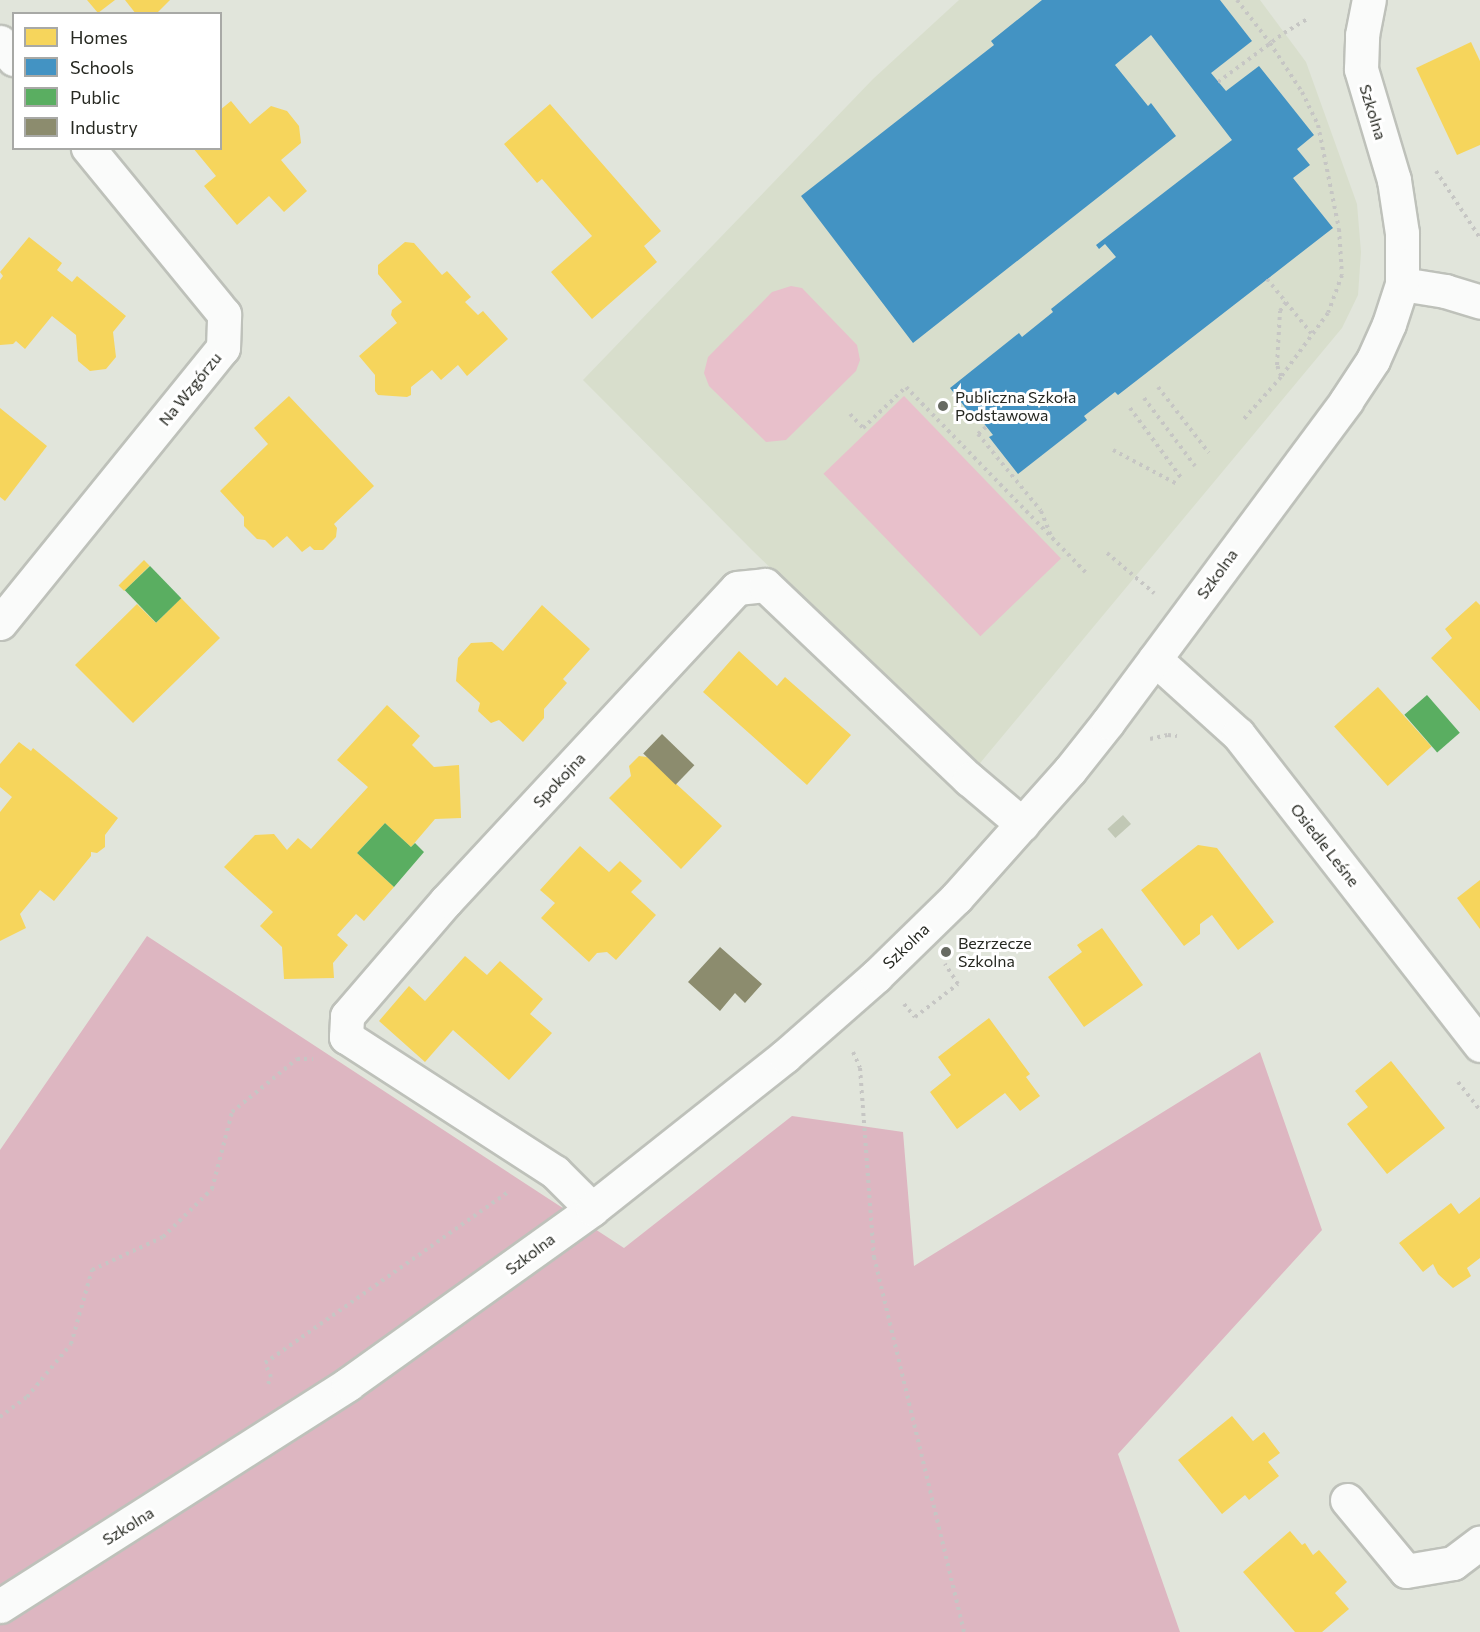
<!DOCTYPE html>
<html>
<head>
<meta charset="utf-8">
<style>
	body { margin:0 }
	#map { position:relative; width:1480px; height:1632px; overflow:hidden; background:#e1e5db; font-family:Commissioner,sans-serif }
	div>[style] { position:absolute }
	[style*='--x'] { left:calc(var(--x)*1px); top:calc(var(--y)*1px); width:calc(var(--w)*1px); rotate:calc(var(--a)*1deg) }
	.built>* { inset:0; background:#d8decc }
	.green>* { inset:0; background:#e8c0cb; transform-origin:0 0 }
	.forest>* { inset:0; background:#ddb6c1 }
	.homes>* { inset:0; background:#f6d55c; transform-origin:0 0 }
	.schools>* { inset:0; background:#4393c3 }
	.public>* { inset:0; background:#5aae61; transform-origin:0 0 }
	.industry>* { inset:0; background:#8c8c6e; transform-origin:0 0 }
	.building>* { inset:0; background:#c1c8b5; transform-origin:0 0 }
	.path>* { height:4px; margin-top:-2px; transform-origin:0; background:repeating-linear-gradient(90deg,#c6c6c4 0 3px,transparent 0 7.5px) }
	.roads { filter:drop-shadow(2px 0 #bec1ba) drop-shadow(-2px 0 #bec1ba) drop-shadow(0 2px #bec1ba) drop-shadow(0 -2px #bec1ba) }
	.street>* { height:33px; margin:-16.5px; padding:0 16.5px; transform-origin:16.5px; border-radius:16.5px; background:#fafbfa }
	.secondary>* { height:33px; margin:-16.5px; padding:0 16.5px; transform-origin:16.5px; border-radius:16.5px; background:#fafbfa }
	.dots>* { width:16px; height:16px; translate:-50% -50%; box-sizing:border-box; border:3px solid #fff; border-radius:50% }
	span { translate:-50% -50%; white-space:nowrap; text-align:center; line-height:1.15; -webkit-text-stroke:6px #fff; paint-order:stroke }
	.street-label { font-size:16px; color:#262821 }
	.poi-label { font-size:16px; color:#262821 }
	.left { translate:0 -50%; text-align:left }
	.legend { position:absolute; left:12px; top:12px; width:210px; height:138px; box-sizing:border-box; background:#fff; border:2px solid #a8a9a6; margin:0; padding:8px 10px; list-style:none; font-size:18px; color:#262821 }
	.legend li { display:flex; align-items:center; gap:12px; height:30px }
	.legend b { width:30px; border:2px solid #a8a9a6 }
</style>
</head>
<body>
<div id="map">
	<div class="built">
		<i style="clip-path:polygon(959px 0,1260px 0,1306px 62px,1357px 204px,1361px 252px,1358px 295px,1342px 328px,976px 768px,752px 550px,583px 380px,873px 79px)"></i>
	</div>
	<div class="green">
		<i style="clip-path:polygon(791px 286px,802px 288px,857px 345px,860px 360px,856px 371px,786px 440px,766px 442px,709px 386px,704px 373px,708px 357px,772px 292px)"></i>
		<i style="left:904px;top:396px;width:226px;height:112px;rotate:46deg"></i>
	</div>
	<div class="forest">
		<i style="clip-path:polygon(147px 936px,624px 1248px,792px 1116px,903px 1132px,914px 1266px,1260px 1052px,1322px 1230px,1118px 1454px,1180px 1632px,0 1632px,0 1150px)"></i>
	</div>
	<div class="homes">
		<i style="clip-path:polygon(87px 0,115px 0,98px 13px)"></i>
		<i style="clip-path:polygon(125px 0,170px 0,156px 14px,136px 14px)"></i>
		<i style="clip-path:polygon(1471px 42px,1480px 61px,1480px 145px,1457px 155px,1416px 68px)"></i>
		<i style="clip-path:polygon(231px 101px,250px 124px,271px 106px,287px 111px,299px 126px,301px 143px,281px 160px,307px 191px,284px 212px,269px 196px,237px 225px,204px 186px,216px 176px,193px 148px,220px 148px,220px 110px)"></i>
		<i style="clip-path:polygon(550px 104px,661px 231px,644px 246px,657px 262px,592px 319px,551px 272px,592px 236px,542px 179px,537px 183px,504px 144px)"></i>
		<i style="clip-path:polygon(29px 237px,62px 263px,57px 270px,72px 282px,77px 276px,126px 316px,113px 332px,116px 357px,106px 369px,90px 371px,78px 361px,76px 335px,52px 316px,25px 349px,16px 341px,13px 344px,0 345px,0 280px,3px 276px,0 272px)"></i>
		<i style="clip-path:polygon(405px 242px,414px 243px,442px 275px,447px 271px,471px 297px,465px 302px,478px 315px,483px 311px,508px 339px,467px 376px,458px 365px,441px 380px,432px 370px,411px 387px,411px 395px,407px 397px,378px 395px,375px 391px,375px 375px,359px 356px,397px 323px,391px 315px,392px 310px,402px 302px,378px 274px,378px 265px)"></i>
		<i style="clip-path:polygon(289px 396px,374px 486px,334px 524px,337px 528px,336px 537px,323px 550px,314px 550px,310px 546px,302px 552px,287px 536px,273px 548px,265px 540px,257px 539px,244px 526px,244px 517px,220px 491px,268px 444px,254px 428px)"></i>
		<i style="clip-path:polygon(0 408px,47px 446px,5px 501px,0 497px)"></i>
		<i style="left:144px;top:560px;width:8px;height:36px;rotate:45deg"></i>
		<i style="clip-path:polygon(181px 598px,220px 638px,133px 723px,75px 665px,137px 604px,156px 623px)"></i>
		<i style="clip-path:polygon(1476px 601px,1480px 605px,1480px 711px,1431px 658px,1452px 638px,1445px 629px)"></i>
		<i style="clip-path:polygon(542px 605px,590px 649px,563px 679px,567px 683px,544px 709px,544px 718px,523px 742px,499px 720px,491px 723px,478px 711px,480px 703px,456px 681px,458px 658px,471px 643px,492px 642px,503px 651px)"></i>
		<i style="clip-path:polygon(739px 651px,777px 686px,785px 677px,851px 735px,807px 785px,703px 692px)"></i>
		<i style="left:1378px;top:687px;width:80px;height:59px;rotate:48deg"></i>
		<i style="clip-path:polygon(387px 705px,420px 736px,412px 745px,434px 767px,459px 765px,461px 818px,435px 819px,411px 847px,385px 823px,357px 853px,394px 887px,364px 921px,356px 914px,337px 935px,348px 945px,333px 963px,334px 978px,284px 979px,282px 947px,260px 926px,273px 912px,224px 867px,255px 835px,274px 834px,287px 850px,298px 838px,311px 849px,368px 787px,337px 760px)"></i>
		<i style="clip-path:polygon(19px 742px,31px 751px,33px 748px,118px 818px,105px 835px,105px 847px,97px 853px,91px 852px,91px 856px,54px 901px,40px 890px,20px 914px,26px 928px,0 941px,0 812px,12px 797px,0 787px,0 764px)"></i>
		<i style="clip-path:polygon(639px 756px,647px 757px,722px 826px,681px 869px,609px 798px,631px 776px,629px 766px)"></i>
		<i style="clip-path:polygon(1198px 845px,1217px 848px,1274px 922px,1238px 950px,1212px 915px,1200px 924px,1200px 934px,1184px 946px,1141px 890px)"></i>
		<i style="clip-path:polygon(580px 846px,609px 872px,620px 861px,642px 881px,631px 892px,656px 915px,616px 960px,607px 952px,597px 953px,589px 962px,541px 918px,555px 903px,540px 890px)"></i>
		<i style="clip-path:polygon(1480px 880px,1480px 929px,1457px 898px)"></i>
		<i style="clip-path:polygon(1102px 928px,1143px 985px,1084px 1027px,1048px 977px,1082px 952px,1077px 945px)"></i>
		<i style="clip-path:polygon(465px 956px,487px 975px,500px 961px,543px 999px,530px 1014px,552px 1033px,509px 1080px,453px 1030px,425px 1062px,379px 1021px,409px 986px,425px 1001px)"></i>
		<i style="clip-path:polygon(989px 1018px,1030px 1074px,1026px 1077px,1040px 1096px,1020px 1111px,1005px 1093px,957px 1129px,930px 1092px,951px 1075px,938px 1057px)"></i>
		<i style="clip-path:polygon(1391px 1061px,1445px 1128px,1387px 1174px,1347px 1124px,1368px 1107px,1355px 1091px)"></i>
		<i style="clip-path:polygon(1480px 1197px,1480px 1258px,1467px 1268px,1471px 1276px,1453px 1288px,1438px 1274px,1433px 1264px,1423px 1272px,1399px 1243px,1451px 1203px,1459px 1214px)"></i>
		<i style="clip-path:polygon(1232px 1416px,1253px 1441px,1264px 1432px,1280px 1453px,1268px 1462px,1279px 1476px,1249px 1500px,1245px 1495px,1222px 1514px,1178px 1460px)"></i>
		<i style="clip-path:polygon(1290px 1531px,1302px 1545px,1305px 1543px,1313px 1555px,1319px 1550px,1347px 1582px,1335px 1593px,1349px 1609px,1322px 1632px,1295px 1632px,1243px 1572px)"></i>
	</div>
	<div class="schools">
		<i style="clip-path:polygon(1042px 0,1220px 0,1252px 41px,1211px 73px,1226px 91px,1259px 66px,1314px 135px,1297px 149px,1310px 165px,1293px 178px,1333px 228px,1118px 395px,1115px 392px,1084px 416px,1087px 420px,1018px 474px,989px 437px,993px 435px,982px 421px,978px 424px,950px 388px,1019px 333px,1022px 337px,1053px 312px,1051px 309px,1116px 257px,1105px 244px,1099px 249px,1096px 245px,1232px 140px,1151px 35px,1115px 65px,1148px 106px,1151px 103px,1176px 136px,913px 343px,801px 196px,994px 45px,991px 41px)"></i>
	</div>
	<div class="public">
		<i style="left:150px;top:566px;width:45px;height:35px;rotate:46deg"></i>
		<i style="left:1427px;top:695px;width:50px;height:30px;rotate:49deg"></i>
		<i style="clip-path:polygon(385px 823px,411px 847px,415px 843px,424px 852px,394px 887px,357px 853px)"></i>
	</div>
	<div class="industry">
		<i style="left:662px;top:734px;width:45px;height:27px;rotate:44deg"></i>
		<i style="clip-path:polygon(720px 947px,762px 984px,745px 1003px,735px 993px,720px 1011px,688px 982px)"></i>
	</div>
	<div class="building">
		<i style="left:1123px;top:815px;width:12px;height:21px;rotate:48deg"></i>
	</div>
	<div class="path">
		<i style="--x:1237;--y:0;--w:54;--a:52.5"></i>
		<i style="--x:1270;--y:43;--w:59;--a:56.9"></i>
		<i style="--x:1302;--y:92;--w:37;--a:64"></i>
		<i style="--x:1318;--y:125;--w:106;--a:78.6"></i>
		<i style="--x:1339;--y:229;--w:46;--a:86.3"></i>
		<i style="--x:1342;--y:275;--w:40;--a:110.2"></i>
		<i style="--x:1328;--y:313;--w:79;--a:126.3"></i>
		<i style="--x:1281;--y:377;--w:57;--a:131.5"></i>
		<i style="--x:1218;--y:82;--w:82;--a:-36.6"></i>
		<i style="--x:1284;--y:33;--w:27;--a:-31"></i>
		<i style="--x:1436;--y:171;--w:80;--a:56.7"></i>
		<i style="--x:1267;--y:279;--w:70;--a:50.8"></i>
		<i style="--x:1281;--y:376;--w:12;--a:-110"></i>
		<i style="--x:1277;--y:365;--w:54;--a:-86.8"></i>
		<i style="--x:1280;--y:311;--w:11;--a:-56"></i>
		<i style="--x:1158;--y:387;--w:83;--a:52.3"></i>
		<i style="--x:1144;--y:398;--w:85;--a:53.1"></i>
		<i style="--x:1130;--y:408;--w:88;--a:53.8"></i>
		<i style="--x:850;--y:414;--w:19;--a:47"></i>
		<i style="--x:863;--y:428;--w:59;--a:-43.6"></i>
		<i style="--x:906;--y:387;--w:259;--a:45.9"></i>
		<i style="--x:986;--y:427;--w:11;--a:139"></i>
		<i style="--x:978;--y:434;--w:99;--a:50.7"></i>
		<i style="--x:1041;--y:511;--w:27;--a:68"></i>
		<i style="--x:1113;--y:450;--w:72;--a:28"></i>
		<i style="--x:1107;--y:553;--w:62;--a:40.4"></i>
		<i style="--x:1150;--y:739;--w:18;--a:-13"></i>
		<i style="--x:1168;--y:735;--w:9;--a:6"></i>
		<i style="--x:904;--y:1004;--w:17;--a:50"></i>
		<i style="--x:915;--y:1017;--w:54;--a:-37.5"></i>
		<i style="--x:958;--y:984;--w:24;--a:-123"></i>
		<i style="--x:853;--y:1052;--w:17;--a:66"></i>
		<i style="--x:860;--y:1068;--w:190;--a:85.8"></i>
		<i style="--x:874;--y:1257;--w:386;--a:76.5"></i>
		<i style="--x:1458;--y:1082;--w:36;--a:52"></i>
		<i style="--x:268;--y:1384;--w:8;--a:-67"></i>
		<i style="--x:271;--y:1377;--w:15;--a:-113"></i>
		<i style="--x:265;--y:1363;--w:297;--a:-35.1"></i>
		<i style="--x:0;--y:1417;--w:34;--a:-37"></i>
		<i style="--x:27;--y:1397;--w:69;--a:-50.3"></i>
		<i style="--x:71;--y:1344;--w:77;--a:-74.2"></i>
		<i style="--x:92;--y:1270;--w:78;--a:-24.9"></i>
		<i style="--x:163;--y:1237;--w:69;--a:-44.4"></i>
		<i style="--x:212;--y:1189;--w:80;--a:-75.4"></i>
		<i style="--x:232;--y:1112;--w:84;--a:-39.2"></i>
		<i style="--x:297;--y:1059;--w:16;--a:0"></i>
	</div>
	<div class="roads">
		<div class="street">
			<i style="--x:0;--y:42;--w:22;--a:51"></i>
			<i style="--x:1402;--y:284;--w:44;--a:9.2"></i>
			<i style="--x:1445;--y:291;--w:37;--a:17"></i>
			<i style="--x:0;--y:623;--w:354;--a:-51"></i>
			<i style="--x:223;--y:348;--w:34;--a:-88"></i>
			<i style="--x:224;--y:314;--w:215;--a:-129.3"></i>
			<i style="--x:1155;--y:659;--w:112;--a:42.1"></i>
			<i style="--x:1238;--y:734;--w:394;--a:52.1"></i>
			<i style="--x:592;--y:1209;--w:52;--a:-135"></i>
			<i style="--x:555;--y:1172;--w:249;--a:-147.1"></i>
			<i style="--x:346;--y:1037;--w:21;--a:-87"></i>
			<i style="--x:347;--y:1016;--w:152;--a:-49.3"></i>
			<i style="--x:446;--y:901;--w:427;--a:-47.1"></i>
			<i style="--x:737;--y:588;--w:28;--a:-6"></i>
			<i style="--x:765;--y:585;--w:282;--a:43.6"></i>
			<i style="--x:969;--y:779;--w:70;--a:40.3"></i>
			<i style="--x:1347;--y:1500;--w:92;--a:50.3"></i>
			<i style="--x:1406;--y:1571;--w:48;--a:-9.7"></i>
			<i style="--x:1453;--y:1563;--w:34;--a:-37"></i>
		</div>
		<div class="secondary">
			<i style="--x:0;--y:1606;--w:413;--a:-32.5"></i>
			<i style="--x:348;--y:1384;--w:300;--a:-35.6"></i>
			<i style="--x:592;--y:1209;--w:246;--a:-38.4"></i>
			<i style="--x:785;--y:1056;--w:121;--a:-41.3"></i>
			<i style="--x:876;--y:976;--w:112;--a:-44.3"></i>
			<i style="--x:956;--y:898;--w:171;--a:-48.3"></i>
			<i style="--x:1070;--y:770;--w:61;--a:-51.6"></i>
			<i style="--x:1108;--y:722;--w:400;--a:-53.4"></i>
			<i style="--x:1346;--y:401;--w:49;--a:-56.6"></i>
			<i style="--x:1373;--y:360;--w:39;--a:-66"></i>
			<i style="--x:1389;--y:324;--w:42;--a:-72"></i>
			<i style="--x:1402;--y:284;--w:51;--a:-90"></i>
			<i style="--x:1402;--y:233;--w:54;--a:-98.6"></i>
			<i style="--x:1394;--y:180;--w:116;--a:-106.6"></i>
			<i style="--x:1361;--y:69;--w:34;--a:-88"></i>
			<i style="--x:1362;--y:35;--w:36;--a:-79"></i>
		</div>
	</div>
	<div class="dots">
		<i style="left:943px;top:406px;background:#676a62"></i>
		<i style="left:946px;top:952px;background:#676a62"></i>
	</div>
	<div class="street-label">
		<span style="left:1373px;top:112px;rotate:73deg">Szkolna</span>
		<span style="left:190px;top:389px;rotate:-51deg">Na Wzgórzu</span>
		<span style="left:1217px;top:574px;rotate:-54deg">Szkolna</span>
		<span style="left:559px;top:780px;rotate:-47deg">Spokojna</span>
		<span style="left:1325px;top:845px;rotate:52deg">Osiedle Leśne</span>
		<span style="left:906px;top:946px;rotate:-44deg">Szkolna</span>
		<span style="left:530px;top:1254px;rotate:-37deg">Szkolna</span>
		<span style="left:128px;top:1526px;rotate:-32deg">Szkolna</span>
	</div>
	<div class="poi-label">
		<span class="left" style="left:955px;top:406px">Publiczna Szkoła<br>Podstawowa</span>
		<span class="left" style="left:958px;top:952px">Bezrzecze<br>Szkolna</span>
	</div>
	<ul class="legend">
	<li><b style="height:16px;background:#f6d55c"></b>Homes</li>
	<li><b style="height:16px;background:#4393c3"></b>Schools</li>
	<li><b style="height:16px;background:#5aae61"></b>Public</li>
	<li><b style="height:16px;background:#8c8c6e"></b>Industry</li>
	</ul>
</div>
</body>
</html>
